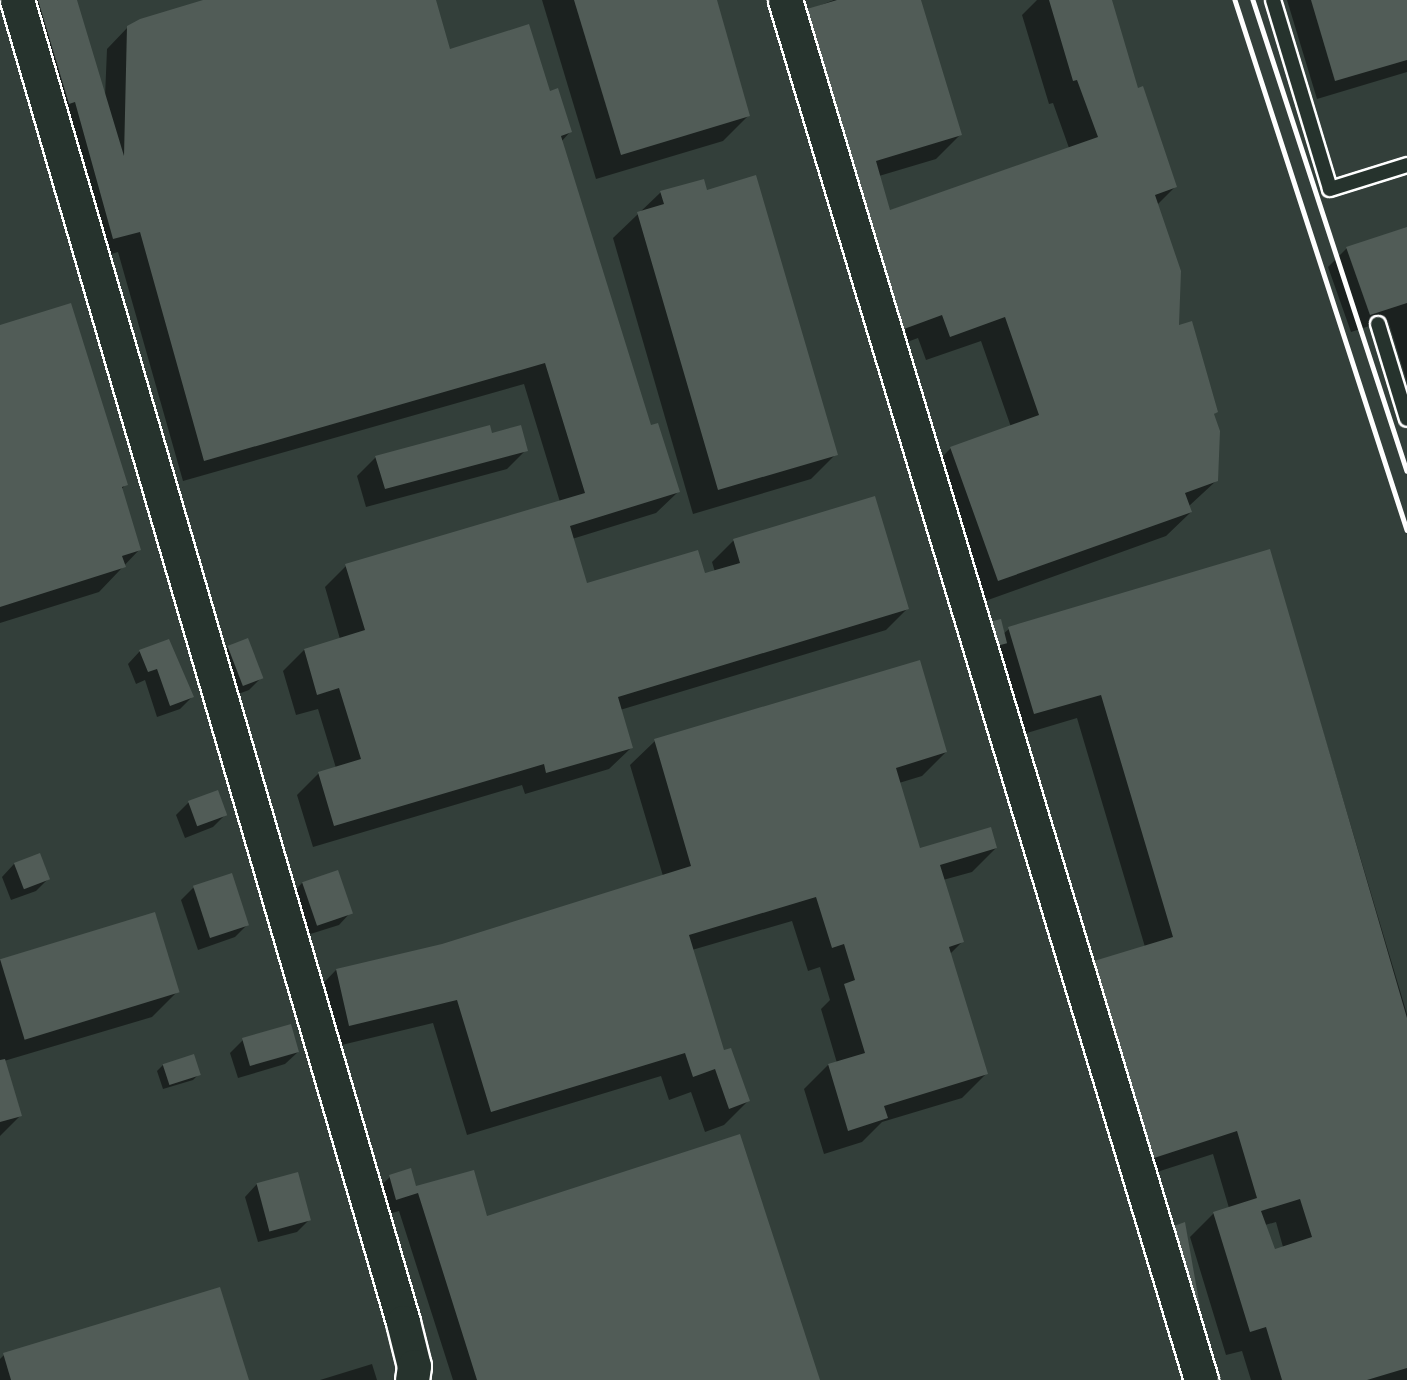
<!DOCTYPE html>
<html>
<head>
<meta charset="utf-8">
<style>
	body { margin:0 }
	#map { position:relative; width:1407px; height:1380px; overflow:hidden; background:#26332d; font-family:"Playpen Sans",sans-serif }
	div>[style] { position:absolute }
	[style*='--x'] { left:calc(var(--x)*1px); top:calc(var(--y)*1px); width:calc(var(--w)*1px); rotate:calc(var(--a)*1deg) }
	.built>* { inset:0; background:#333f3a; transform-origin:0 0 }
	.shadow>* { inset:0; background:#0007 }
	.building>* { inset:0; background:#515c57; transform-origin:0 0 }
	.roads { filter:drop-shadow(2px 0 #fff) drop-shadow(-2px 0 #fff) drop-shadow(0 2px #fff) drop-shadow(0 -2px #fff) }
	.service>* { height:14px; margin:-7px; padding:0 7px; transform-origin:7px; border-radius:7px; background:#26332d }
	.tertiary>* { height:33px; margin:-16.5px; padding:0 16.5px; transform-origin:16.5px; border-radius:16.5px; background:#26332d }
	.rail>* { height:4.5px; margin:-2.25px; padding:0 2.25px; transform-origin:2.25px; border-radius:2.25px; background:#fff }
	span { translate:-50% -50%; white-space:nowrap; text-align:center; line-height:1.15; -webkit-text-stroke:4.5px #26332d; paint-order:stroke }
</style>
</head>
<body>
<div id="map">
	<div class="built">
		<i style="left:0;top:0;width:1407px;height:1380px"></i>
	</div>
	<div class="shadow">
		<i style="clip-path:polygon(12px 0,75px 0,105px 97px,107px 49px,128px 27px,208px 0,435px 0,449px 51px,549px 93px,570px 132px,561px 142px,650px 427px,678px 492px,656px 513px,572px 539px,586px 585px,715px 572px,712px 562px,733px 541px,874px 498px,907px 609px,886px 630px,620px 710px,631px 748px,609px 769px,525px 794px,522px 785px,313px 847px,297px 795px,319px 773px,336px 768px,318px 709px,296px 715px,283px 671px,304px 650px,340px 639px,325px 587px,346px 566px,560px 502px,524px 384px,183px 481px,118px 252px,91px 260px)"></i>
		<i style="clip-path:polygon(542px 0,697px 0,748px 116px,723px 141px,596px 179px)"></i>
		<i style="clip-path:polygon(evenodd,834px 0,917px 0,960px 135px,936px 159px,879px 176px,889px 211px,1069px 148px,1053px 103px,1049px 104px,1022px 15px,1037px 0,1111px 0,1137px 90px,1175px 187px,1157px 205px,1178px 327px,1216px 412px,1213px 415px,1216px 481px,1189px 506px,1191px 512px,1166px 536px,974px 605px,927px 472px,951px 448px,1011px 427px,981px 341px,926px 360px,918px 338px,880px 352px,784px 35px,808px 10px,834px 0,872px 230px,875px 230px,907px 336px,904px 336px,872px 230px)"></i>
		<i style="clip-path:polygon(1287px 0,1407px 0,1407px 72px,1317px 99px)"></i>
		<i style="clip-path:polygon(661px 192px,706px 192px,836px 454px,811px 479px,693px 514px,613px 238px)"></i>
		<i style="clip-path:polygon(1407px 228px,1407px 382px,1388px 320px,1351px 332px,1328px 267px,1347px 248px)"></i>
		<i style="clip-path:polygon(0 326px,126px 484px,121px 490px,140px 549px,99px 592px,0 623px)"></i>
		<i style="clip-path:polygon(491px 435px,526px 450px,507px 469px,366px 507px,357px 476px,376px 457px)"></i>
		<i style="clip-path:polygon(evenodd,1269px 551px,1407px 1014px,1407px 1380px,1251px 1380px,1242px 1351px,1226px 1355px,1190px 1237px,1214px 1213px,1229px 1208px,1213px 1154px,1129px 1181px,1071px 986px,1095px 962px,1145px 947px,1077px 718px,1010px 738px,987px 629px,993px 623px,1003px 634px,1009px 629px,1269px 551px,1276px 1222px,1283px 1247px,1274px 1251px,1265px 1225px,1276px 1222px)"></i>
		<i style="clip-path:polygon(228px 647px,261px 678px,249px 690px,230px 697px,216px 659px)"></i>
		<i style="clip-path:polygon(140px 651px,192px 697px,180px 709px,157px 717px,145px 680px,136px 684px,128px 664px)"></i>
		<i style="clip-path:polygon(655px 741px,946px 752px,922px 776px,899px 783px,919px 849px,996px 848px,972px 872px,943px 880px,962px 942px,950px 954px,986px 1074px,962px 1098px,882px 1122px,862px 1142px,824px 1154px,804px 1089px,828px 1065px,837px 1063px,821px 1009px,830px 1000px,820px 967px,808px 971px,792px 921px,692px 950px,723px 1052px,748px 1101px,724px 1125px,705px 1132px,691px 1092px,669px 1100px,661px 1076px,467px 1135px,433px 1023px,325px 1049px,312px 995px,336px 970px,442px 946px,663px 876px,630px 765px)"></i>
		<i style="clip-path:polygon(217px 792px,225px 815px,213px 827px,185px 838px,176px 815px,188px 803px)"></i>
		<i style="clip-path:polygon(40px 855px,48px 879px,36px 891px,11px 900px,2px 877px,14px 864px)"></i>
		<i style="clip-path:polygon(337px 872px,351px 912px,339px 925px,304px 936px,290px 896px,302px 883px)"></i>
		<i style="clip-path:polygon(193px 888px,248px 924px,235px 937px,198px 950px,181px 900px)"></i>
		<i style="clip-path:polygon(0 960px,177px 992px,152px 1017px,4px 1061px,21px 1115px,0 1136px)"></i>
		<i style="clip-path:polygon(243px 1040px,298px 1052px,285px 1064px,238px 1078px,230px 1053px)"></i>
		<i style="clip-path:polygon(163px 1065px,199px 1074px,193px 1080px,163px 1089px,157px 1071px)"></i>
		<i style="clip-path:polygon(390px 1177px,486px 1218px,818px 1380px,453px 1380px,399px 1211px,378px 1217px,371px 1195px)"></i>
		<i style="clip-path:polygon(257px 1184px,310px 1219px,297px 1232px,258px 1242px,245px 1197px)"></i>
		<i style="clip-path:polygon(1175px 1227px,1199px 1307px,1182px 1323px,1157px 1245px)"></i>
		<i style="clip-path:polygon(4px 1355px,247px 1380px,0 1380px,0 1359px)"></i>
		<i style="clip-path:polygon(372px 1364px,377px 1380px,320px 1380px)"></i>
	</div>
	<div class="building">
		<i style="clip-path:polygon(38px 0,77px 0,124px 156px,127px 26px,140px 19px,203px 0,436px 0,450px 49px,529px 24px,550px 91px,558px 88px,572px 132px,561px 136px,651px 425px,658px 423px,680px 492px,570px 526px,587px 583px,698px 550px,705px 573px,740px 563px,733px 539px,875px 496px,909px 609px,618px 697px,633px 748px,546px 773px,544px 764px,334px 826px,318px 772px,361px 759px,339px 688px,317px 695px,304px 649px,365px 630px,345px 564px,585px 493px,545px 363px,204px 461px,140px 232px,113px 239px,75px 102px,69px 104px)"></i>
		<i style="clip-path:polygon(574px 0,717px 0,750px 116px,621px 155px)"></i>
		<i style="clip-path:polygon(837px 0,921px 0,962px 135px,876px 161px,890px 210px,1098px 137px,1077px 80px,1073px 81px,1049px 0,1112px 0,1138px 88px,1143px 86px,1177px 187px,1155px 195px,1181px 271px,1179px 325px,1192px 321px,1218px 412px,1214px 414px,1220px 431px,1218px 481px,1185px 493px,1192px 512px,998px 581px,950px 447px,1039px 415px,1005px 317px,950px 337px,942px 315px,904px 329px,807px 9px)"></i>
		<i style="clip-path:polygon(1311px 0,1407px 0,1407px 60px,1335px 81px)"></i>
		<i style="clip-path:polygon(756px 175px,838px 455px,718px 490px,637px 212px,664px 204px,660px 191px,704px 179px,707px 190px)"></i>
		<i style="clip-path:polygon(1407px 227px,1407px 303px,1370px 315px,1346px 247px)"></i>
		<i style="clip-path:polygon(71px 303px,128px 485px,122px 487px,141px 550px,122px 556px,126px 567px,0 607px,0 325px)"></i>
		<i style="clip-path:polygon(490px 425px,492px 433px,521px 425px,528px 451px,385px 489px,375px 456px)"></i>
		<i style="clip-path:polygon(evenodd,1270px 549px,1407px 1018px,1407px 1368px,1367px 1380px,1282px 1380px,1266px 1327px,1250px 1332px,1213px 1212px,1257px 1198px,1237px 1131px,1154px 1158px,1094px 961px,1173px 937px,1101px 695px,1034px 714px,1008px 627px,1270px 549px,1300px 1199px,1312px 1237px,1275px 1249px,1261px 1211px,1300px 1199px)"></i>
		<i style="left:1001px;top:619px;width:25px;height:9px;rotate:76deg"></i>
		<i style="left:248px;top:638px;width:43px;height:22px;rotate:69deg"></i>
		<i style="clip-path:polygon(169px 639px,194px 697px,170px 706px,157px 669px,148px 672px,139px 650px)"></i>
		<i style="clip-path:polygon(920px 660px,947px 752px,896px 768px,920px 848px,991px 827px,997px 848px,940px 865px,964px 942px,949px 947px,988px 1074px,884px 1106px,888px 1118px,848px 1131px,828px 1064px,865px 1053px,844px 984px,855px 980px,844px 944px,832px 948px,816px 897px,689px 935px,724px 1050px,731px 1048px,750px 1101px,729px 1109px,715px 1069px,693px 1077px,685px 1053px,491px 1112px,457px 1000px,349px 1026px,336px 969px,442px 944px,691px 866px,654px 739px)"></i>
		<i style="left:218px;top:790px;width:27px;height:32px;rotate:70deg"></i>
		<i style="left:40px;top:853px;width:28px;height:28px;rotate:69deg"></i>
		<i style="left:338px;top:870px;width:46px;height:38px;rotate:71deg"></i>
		<i style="left:232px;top:873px;width:55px;height:41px;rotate:72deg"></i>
		<i style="left:155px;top:912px;width:84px;height:162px;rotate:73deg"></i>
		<i style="left:291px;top:1024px;width:29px;height:51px;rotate:74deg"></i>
		<i style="left:194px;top:1054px;width:22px;height:33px;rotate:72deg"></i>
		<i style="clip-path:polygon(5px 1059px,22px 1116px,0 1122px,0 1060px)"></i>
		<i style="clip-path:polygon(740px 1134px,820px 1380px,477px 1380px,418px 1193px,396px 1200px,389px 1175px,411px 1168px,416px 1186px,474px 1170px,487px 1216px)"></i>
		<i style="left:298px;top:1172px;width:50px;height:43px;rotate:75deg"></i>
		<i style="clip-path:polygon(1185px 1222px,1200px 1307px,1199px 1308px,1174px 1226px)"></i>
		<i style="clip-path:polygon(220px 1287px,249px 1380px,11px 1380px,3px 1353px)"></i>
	</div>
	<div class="roads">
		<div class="service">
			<i style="--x:1273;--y:0;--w:197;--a:73.2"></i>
			<i style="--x:1330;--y:189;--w:81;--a:-17.3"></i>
			<i style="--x:1378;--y:324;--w:99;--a:73"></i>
		</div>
		<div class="tertiary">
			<i style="--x:17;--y:0;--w:1377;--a:73.72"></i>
			<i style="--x:403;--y:1322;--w:45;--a:76"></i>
			<i style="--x:414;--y:1366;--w:14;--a:98"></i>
			<i style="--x:785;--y:0;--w:1441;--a:73.22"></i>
		</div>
	</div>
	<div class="rail">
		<i style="--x:1235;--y:0;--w:557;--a:72.02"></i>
		<i style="--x:1253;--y:0;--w:495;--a:71.9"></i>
	</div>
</div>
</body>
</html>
